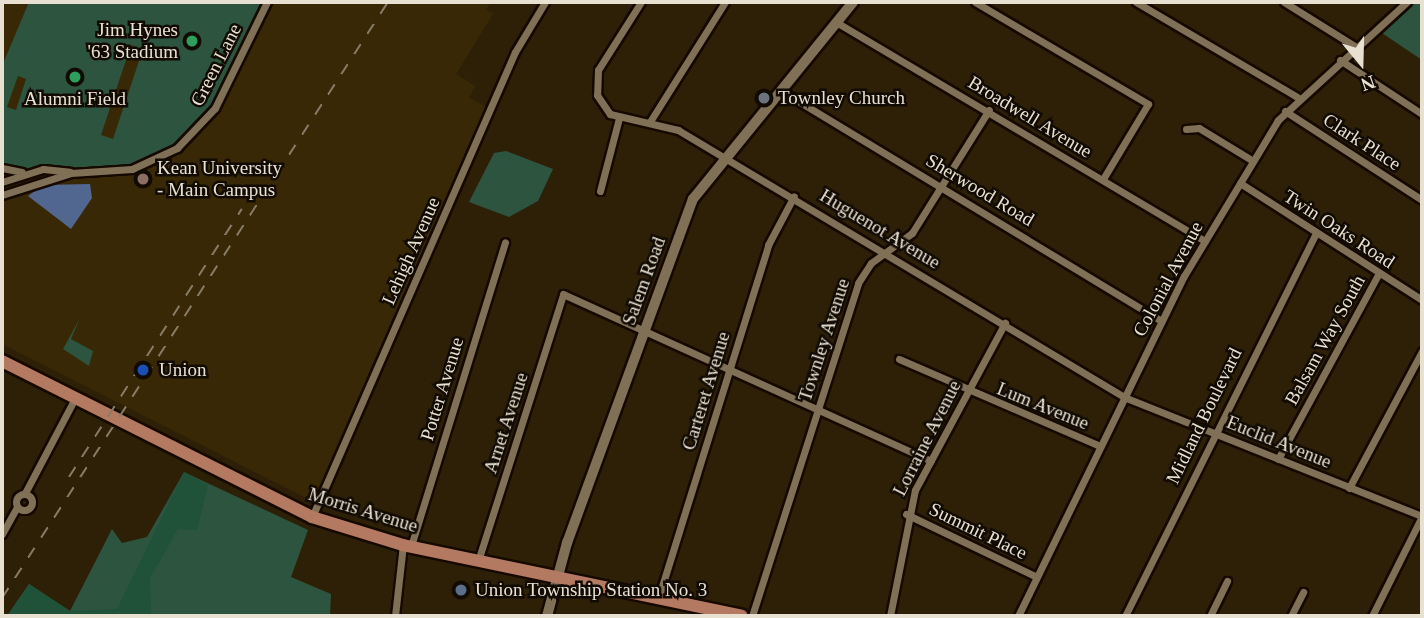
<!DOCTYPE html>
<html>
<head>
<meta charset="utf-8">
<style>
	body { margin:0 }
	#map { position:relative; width:1424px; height:618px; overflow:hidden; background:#2d2007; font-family:"Times New Roman",serif }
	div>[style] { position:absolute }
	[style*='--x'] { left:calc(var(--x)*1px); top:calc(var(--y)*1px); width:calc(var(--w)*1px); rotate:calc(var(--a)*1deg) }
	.built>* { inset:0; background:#392806 }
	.green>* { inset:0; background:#2d543e }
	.forest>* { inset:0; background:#1f5238 }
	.water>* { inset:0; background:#526790 }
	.roads { filter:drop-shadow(2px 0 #150900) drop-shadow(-2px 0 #150900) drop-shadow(0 2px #150900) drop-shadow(0 -2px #150900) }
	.street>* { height:7px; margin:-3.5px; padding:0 3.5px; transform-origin:3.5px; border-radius:3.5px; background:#807056 }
	.street>.ring { margin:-3.5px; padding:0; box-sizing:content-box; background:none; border:7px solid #807056; border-radius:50% }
	.secondary>* { height:10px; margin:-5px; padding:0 5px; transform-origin:5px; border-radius:5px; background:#807056 }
	.primary>* { height:12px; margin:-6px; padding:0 6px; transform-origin:6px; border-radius:6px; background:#b47961 }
	.rail>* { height:2px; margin-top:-1px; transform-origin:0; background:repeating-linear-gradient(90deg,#877c68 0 12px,transparent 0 24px) }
	.dots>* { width:19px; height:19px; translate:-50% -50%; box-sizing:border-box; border:4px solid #110b03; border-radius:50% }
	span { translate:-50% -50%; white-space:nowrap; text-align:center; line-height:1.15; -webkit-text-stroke:5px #110b03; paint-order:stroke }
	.poi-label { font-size:19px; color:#e8e0d1 }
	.right { translate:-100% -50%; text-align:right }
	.left { translate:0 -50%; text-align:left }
	.street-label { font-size:19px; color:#e8e0d1 }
	.frame { position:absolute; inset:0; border:4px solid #e8e0d1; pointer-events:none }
	.north { position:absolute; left:1326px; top:28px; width:70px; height:70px; -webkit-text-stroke:5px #110b03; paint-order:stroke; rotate:161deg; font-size:19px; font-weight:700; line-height:28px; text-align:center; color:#e8e0d1 }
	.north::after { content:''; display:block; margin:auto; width:24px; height:32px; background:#e8e0d1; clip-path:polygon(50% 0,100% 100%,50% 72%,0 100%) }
</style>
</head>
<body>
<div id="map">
	<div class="built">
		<i style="clip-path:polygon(2px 2px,491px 2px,486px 10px,493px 14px,456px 74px,475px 86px,469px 98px,492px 109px,318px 504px,2px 344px)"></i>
	</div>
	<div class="green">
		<i style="clip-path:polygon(evenodd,29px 2px,268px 2px,215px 108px,187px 140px,132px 169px,26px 173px,2px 168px,2px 66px,29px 2px,131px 45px,143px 49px,113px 139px,101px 135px,131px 45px,29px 2px,18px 76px,26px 79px,16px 110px,7px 107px,18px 76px)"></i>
		<i style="clip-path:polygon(1407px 2px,1422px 2px,1422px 60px,1376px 29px)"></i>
		<i style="clip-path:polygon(506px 151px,553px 169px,538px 201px,509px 217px,469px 202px,494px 153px)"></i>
		<i style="clip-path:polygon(80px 318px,71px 339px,93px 351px,89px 366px,63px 349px)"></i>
		<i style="clip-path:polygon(184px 472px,308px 530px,291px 577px,331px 594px,330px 616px,7px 616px,29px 584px,70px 611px,112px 529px,122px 543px,147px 537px)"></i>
	</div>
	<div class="forest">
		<i style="clip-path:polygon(184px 472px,208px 485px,197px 530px,178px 529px,150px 578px,151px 616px,7px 616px,29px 584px,70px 611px,117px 609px)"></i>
	</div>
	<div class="water">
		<i style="clip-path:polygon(90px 184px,92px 198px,71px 229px,28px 196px,43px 185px)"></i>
	</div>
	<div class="roads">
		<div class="street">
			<i style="--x:641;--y:2;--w:80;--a:122.3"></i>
			<i style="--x:598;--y:70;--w:25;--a:92"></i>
			<i style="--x:597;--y:95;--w:23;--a:56"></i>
			<i style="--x:610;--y:114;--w:70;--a:13.2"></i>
			<i style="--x:678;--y:130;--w:520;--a:30.91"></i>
			<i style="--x:1124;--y:397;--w:321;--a:21.8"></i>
			<i style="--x:975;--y:2;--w:201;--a:30.5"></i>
			<i style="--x:1148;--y:104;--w:87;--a:121"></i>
			<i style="--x:1136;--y:2;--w:187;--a:30.5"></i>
			<i style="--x:1284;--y:2;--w:85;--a:32"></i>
			<i style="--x:836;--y:22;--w:429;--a:30.7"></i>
			<i style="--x:1340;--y:60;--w:98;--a:33.4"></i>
			<i style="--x:780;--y:90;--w:446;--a:31.2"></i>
			<i style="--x:1285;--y:111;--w:163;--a:33"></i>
			<i style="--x:651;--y:120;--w:139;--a:-57.9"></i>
			<i style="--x:1186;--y:129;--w:13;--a:-4"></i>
			<i style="--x:1199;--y:128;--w:63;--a:31.4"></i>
			<i style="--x:2;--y:168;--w:20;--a:11"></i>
			<i style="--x:2;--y:182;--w:43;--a:-17.6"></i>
			<i style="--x:43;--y:169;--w:27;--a:6"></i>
			<i style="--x:1240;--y:183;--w:216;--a:32.7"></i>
			<i style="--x:600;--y:191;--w:75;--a:-75.4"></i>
			<i style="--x:2;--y:195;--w:72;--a:-17.7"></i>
			<i style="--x:71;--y:173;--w:61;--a:-3.8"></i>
			<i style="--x:132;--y:169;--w:50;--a:-25"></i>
			<i style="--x:177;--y:148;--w:55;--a:-46.5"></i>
			<i style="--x:215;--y:108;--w:118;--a:-63.9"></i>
			<i style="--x:899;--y:359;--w:219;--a:23.4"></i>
			<i style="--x:1278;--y:459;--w:212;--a:-61.5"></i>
			<i style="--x:1349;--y:488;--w:155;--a:-61.9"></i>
			<i style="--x:25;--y:493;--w:105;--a:-62.2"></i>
			<i class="ring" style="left:16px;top:494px;width:9px;height:9px"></i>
			<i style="--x:906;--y:514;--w:145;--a:25.7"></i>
			<i style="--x:312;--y:517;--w:507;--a:-66.42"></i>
			<i style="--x:515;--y:52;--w:58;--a:-59"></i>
			<i style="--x:2;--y:534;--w:31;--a:-61"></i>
			<i style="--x:411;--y:546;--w:318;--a:-72.8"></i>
			<i style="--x:478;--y:561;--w:280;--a:-72.3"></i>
			<i style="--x:563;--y:294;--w:404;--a:24.4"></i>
			<i style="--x:658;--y:599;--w:371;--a:-72.7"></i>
			<i style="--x:768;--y:245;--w:55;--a:-62"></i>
			<i style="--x:395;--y:616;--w:71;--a:-83.6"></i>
			<i style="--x:752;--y:616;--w:349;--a:-72.3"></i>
			<i style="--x:858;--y:283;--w:24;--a:-57"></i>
			<i style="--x:871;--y:263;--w:51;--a:-36.2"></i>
			<i style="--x:912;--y:233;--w:145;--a:-58"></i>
			<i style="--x:890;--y:616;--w:128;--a:-78.8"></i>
			<i style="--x:915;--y:490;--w:190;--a:-61.7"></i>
			<i style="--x:1018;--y:616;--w:378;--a:-64"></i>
			<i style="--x:1184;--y:276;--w:182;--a:-58.9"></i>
			<i style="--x:1278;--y:120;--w:175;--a:-42.5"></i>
			<i style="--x:1125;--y:616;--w:428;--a:-63.5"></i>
			<i style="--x:1210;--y:616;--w:39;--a:-64"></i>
			<i style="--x:1291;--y:616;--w:27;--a:-63"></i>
			<i style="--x:1372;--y:616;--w:112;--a:-63.4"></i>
		</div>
		<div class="secondary">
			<i style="--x:547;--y:616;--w:76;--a:-74.7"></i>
			<i style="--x:567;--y:543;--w:366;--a:-69.9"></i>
			<i style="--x:693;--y:199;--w:254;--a:-50.9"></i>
		</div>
		<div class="primary">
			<i style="--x:2;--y:361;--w:347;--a:26.7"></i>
			<i style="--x:312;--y:517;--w:95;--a:17.1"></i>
			<i style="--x:403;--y:545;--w:346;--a:11.8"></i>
		</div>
	</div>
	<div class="rail">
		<i style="--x:69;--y:477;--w:319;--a:-57.2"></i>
		<i style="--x:2;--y:598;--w:710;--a:-57.07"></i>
	</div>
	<div class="dots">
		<i style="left:192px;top:41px;background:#2e9e5b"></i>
		<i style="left:75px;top:77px;background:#2e9e5b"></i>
		<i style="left:764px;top:98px;background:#6b7280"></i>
		<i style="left:143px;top:179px;background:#8d6e63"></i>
		<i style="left:143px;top:370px;background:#1a4fb4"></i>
		<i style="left:461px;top:590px;background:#5c6f8a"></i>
	</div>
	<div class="poi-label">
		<span class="right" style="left:178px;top:41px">Jim Hynes<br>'63 Stadium</span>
		<span class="left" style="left:778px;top:98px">Townley Church</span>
		<span style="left:75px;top:99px">Alumni Field</span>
		<span class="left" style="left:157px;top:179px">Kean University<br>- Main Campus</span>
		<span class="left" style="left:159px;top:370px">Union</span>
		<span class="left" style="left:475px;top:590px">Union Township Station No. 3</span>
	</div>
	<div class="street-label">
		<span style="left:216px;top:65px;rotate:-63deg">Green Lane</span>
		<span style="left:1030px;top:117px;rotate:31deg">Broadwell Avenue</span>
		<span style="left:1362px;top:142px;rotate:33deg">Clark Place</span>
		<span style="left:980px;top:190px;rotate:31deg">Sherwood Road</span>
		<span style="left:880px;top:229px;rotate:31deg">Huguenot Avenue</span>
		<span style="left:1339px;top:229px;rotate:33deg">Twin Oaks Road</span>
		<span style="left:411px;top:251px;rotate:-66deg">Lehigh Avenue</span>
		<span style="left:1168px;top:279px;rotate:-62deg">Colonial Avenue</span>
		<span style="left:644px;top:281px;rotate:-70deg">Salem Road</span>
		<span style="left:824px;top:340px;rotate:-72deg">Townley Avenue</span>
		<span style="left:1325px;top:340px;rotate:-61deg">Balsam Way South</span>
		<span style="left:442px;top:389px;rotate:-73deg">Potter Avenue</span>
		<span style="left:706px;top:391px;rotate:-73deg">Carteret Avenue</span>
		<span style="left:1043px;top:406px;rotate:22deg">Lum Avenue</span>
		<span style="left:1204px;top:416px;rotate:-64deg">Midland Boulevard</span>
		<span style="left:506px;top:423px;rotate:-72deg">Arnet Avenue</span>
		<span style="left:927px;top:438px;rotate:-63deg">Lorraine Avenue</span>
		<span style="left:1279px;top:442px;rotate:22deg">Euclid Avenue</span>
		<span style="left:363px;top:510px;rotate:17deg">Morris Avenue</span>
		<span style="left:978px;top:531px;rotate:26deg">Summit Place</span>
	</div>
	<div class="frame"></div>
	<div class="north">N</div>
</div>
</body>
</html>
